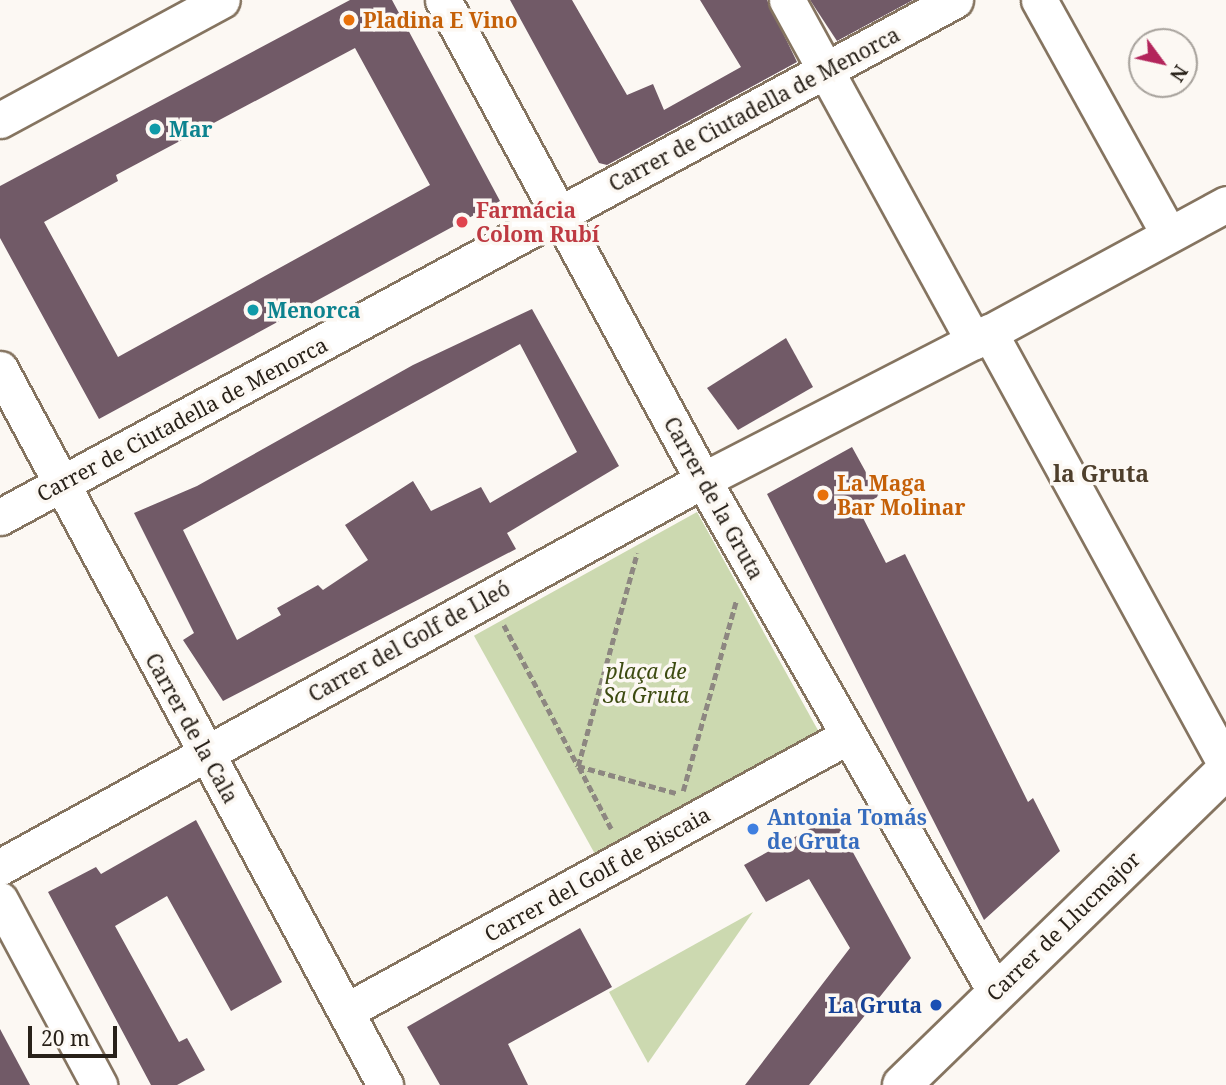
<!DOCTYPE html>
<html>
<head>
<meta charset="utf-8">
<style>
	body { margin:0 }
	#map { position:relative; width:1226px; height:1085px; overflow:hidden; background:#fcf8f3; font-family:"Noto Serif",serif }
	div>[style] { position:absolute }
	[style*='--x'] { left:calc(var(--x)*1px); top:calc(var(--y)*1px); width:calc(var(--w)*1px); rotate:calc(var(--a)*1deg) }
	.green>* { inset:0; background:#ccd9b0; transform-origin:0 0 }
	.building>* { inset:0; background:#715a67 }
	.path>* { height:4.5px; margin-top:-2.25px; transform-origin:0; background:repeating-linear-gradient(90deg,#8d8781 0 7px,transparent 0 10.5px) }
	.roads { filter:drop-shadow(2px 0 #857460) drop-shadow(-2px 0 #857460) drop-shadow(0 2px #857460) drop-shadow(0 -2px #857460) }
	.street>* { height:35px; margin:-17.5px; padding:0 17.5px; transform-origin:17.5px; border-radius:17.5px; background:#fff }
	.secondary>* { height:38px; margin:-19px; padding:0 19px; transform-origin:19px; border-radius:19px; background:#fff }
	.dots>* { width:19px; height:19px; translate:-50% -50%; box-sizing:border-box; border:4px solid #fcf8f3; border-radius:50% }
	span { translate:-50% -50%; white-space:nowrap; text-align:center; line-height:1.15; -webkit-text-stroke:7px #fcf8f3; paint-order:stroke }
	.food-label { font-size:21px; color:#c56008; font-weight:700 }
	.left { translate:0 -50%; text-align:left }
	.street-label { font-size:21px; color:#282119 }
	.culture-label { font-size:21px; color:#0d838f; font-weight:700 }
	.health-label { font-size:21px; color:#be3a42; font-weight:700 }
	.park-label { font-size:21px; color:#3d4b11; font-style:italic }
	.shop-label { font-size:21px; color:#366cbe; font-weight:700 }
	.transit-label { font-size:21px; color:#164399; font-weight:700 }
	.right { translate:-100% -50%; text-align:right }
	.neighbourhood-label { font-size:23px; color:#4e3f2c; font-weight:700 }
	.north { position:absolute; left:1128px; top:28px; width:70px; height:70px; box-sizing:border-box; background:#fcf8f3; border:2px solid #a7a29c; border-radius:50%; rotate:123deg; font-size:19px; font-weight:700; line-height:28px; text-align:center; color:#282119 }
	.north::after { content:''; display:block; margin:auto; width:24px; height:32px; background:#b3255b; clip-path:polygon(50% 0,100% 100%,50% 72%,0 100%) }
	.scale { position:absolute; left:28px; top:1026px; width:89px; height:32px; box-sizing:border-box; border:4px solid #282119; border-top:0; padding-left:9px; font-size:21px; line-height:24px; white-space:nowrap; color:#282119; -webkit-text-stroke:5px #fcf8f3; paint-order:stroke }
</style>
</head>
<body>
<div id="map">
	<div class="green">
		<i style="left:697px;top:512px;width:251px;height:255px;rotate:61deg"></i>
		<i style="clip-path:polygon(753px 912px,648px 1063px,609px 992px)"></i>
	</div>
	<div class="building">
		<i style="clip-path:polygon(evenodd,350px 0,392px 0,500px 201px,99px 419px,0 238px,0 186px,350px 0,355px 48px,430px 185px,118px 357px,44px 222px,118px 181px,116px 175px,355px 48px)"></i>
		<i style="clip-path:polygon(510px 0,572px 0,627px 95px,653px 84px,664px 110px,741px 67px,700px 0,767px 0,797px 62px,607px 165px,599px 163px)"></i>
		<i style="clip-path:polygon(810px 0,913px 0,837px 41px)"></i>
		<i style="clip-path:polygon(evenodd,532px 309px,619px 466px,507px 533px,516px 549px,223px 701px,183px 640px,194px 633px,134px 513px,197px 486px,413px 365px,532px 309px,520px 344px,577px 452px,490px 503px,481px 487px,431px 511px,413px 481px,345px 525px,368px 560px,323px 590px,318px 585px,277px 608px,281px 615px,237px 640px,183px 530px,520px 344px)"></i>
		<i style="clip-path:polygon(786px 338px,813px 387px,738px 430px,707px 388px)"></i>
		<i style="clip-path:polygon(852px 447px,879px 496px,858px 508px,886px 563px,905px 554px,1028px 802px,1033px 798px,1060px 851px,984px 920px,767px 494px)"></i>
		<i style="clip-path:polygon(833px 816px,911px 958px,809px 1085px,745px 1085px,850px 948px,809px 879px,766px 902px,744px 865px)"></i>
		<i style="clip-path:polygon(196px 820px,282px 982px,231px 1011px,167px 896px,115px 926px,179px 1042px,187px 1038px,205px 1070px,177px 1085px,151px 1085px,48px 892px,96px 867px,101px 874px)"></i>
		<i style="clip-path:polygon(580px 928px,612px 987px,508px 1044px,528px 1085px,440px 1085px,407px 1027px)"></i>
		<i style="clip-path:polygon(0 1029px,30px 1085px,0 1085px)"></i>
	</div>
	<div class="path">
		<i style="--x:504;--y:625;--w:159;--a:62.3"></i>
		<i style="--x:578;--y:766;--w:102;--a:15.4"></i>
		<i style="--x:683;--y:791;--w:197;--a:-74.4"></i>
		<i style="--x:611;--y:829;--w:71;--a:-117.6"></i>
		<i style="--x:578;--y:766;--w:221;--a:-74.5"></i>
	</div>
	<div class="roads">
		<div class="street">
			<i style="--x:443;--y:0;--w:546;--a:61.56"></i>
			<i style="--x:703;--y:480;--w:589;--a:60.26"></i>
			<i style="--x:787;--y:0;--w:389;--a:61.3"></i>
			<i style="--x:974;--y:341;--w:287;--a:-28.5"></i>
			<i style="--x:1039;--y:0;--w:266;--a:61"></i>
			<i style="--x:0;--y:120;--w:252;--a:-28.4"></i>
			<i style="--x:989;--y:332;--w:493;--a:61.3"></i>
			<i style="--x:0;--y:369;--w:813;--a:61.73"></i>
			<i style="--x:0;--y:517;--w:1086;--a:-28.43"></i>
			<i style="--x:0;--y:867;--w:802;--a:-28.83"></i>
			<i style="--x:703;--y:480;--w:305;--a:-27.2"></i>
			<i style="--x:0;--y:900;--w:210;--a:61.8"></i>
			<i style="--x:346;--y:1011;--w:572;--a:-28.71"></i>
		</div>
		<div class="secondary">
			<i style="--x:902;--y:1085;--w:452;--a:-44.2"></i>
		</div>
	</div>
	<div class="dots">
		<i style="left:349px;top:20px;background:#e8710a"></i>
		<i style="left:155px;top:129px;background:#0f9aa8"></i>
		<i style="left:462px;top:222px;background:#e0444e"></i>
		<i style="left:253px;top:310px;background:#0f9aa8"></i>
		<i style="left:823px;top:495px;background:#e8710a"></i>
		<i style="left:753px;top:829px;background:#3f7fe0"></i>
		<i style="left:936px;top:1005px;background:#1a4fb4"></i>
	</div>
	<div class="food-label">
		<span class="left" style="left:363px;top:20px">Pladina E Vino</span>
		<span class="left" style="left:837px;top:495px">La Maga<br>Bar Molinar</span>
	</div>
	<div class="street-label">
		<span style="left:754px;top:109px;rotate:-28deg">Carrer de Ciutadella de Menorca</span>
		<span style="left:182px;top:419px;rotate:-28deg">Carrer de Ciutadella de Menorca</span>
		<span style="left:714px;top:498px;rotate:61deg">Carrer de la Gruta</span>
		<span style="left:409px;top:641px;rotate:-29deg">Carrer del Golf de Lleó</span>
		<span style="left:192px;top:728px;rotate:61deg">Carrer de la Cala</span>
		<span style="left:597px;top:874px;rotate:-29deg">Carrer del Golf de Biscaia</span>
		<span style="left:1063px;top:926px;rotate:-44deg">Carrer de Llucmajor</span>
	</div>
	<div class="culture-label">
		<span class="left" style="left:169px;top:129px">Mar</span>
		<span class="left" style="left:267px;top:310px">Menorca</span>
	</div>
	<div class="health-label">
		<span class="left" style="left:476px;top:222px">Farmácia<br>Colom Rubí</span>
	</div>
	<div class="park-label">
		<span style="left:646px;top:683px">plaça de<br>Sa Gruta</span>
	</div>
	<div class="shop-label">
		<span class="left" style="left:767px;top:829px">Antonia Tomás<br>de Gruta</span>
	</div>
	<div class="transit-label">
		<span class="right" style="left:922px;top:1005px">La Gruta</span>
	</div>
	<div class="neighbourhood-label">
		<span style="left:1101px;top:473px">la Gruta</span>
	</div>
	<div class="north">N</div>
	<div class="scale">20 m</div>
</div>
</body>
</html>
